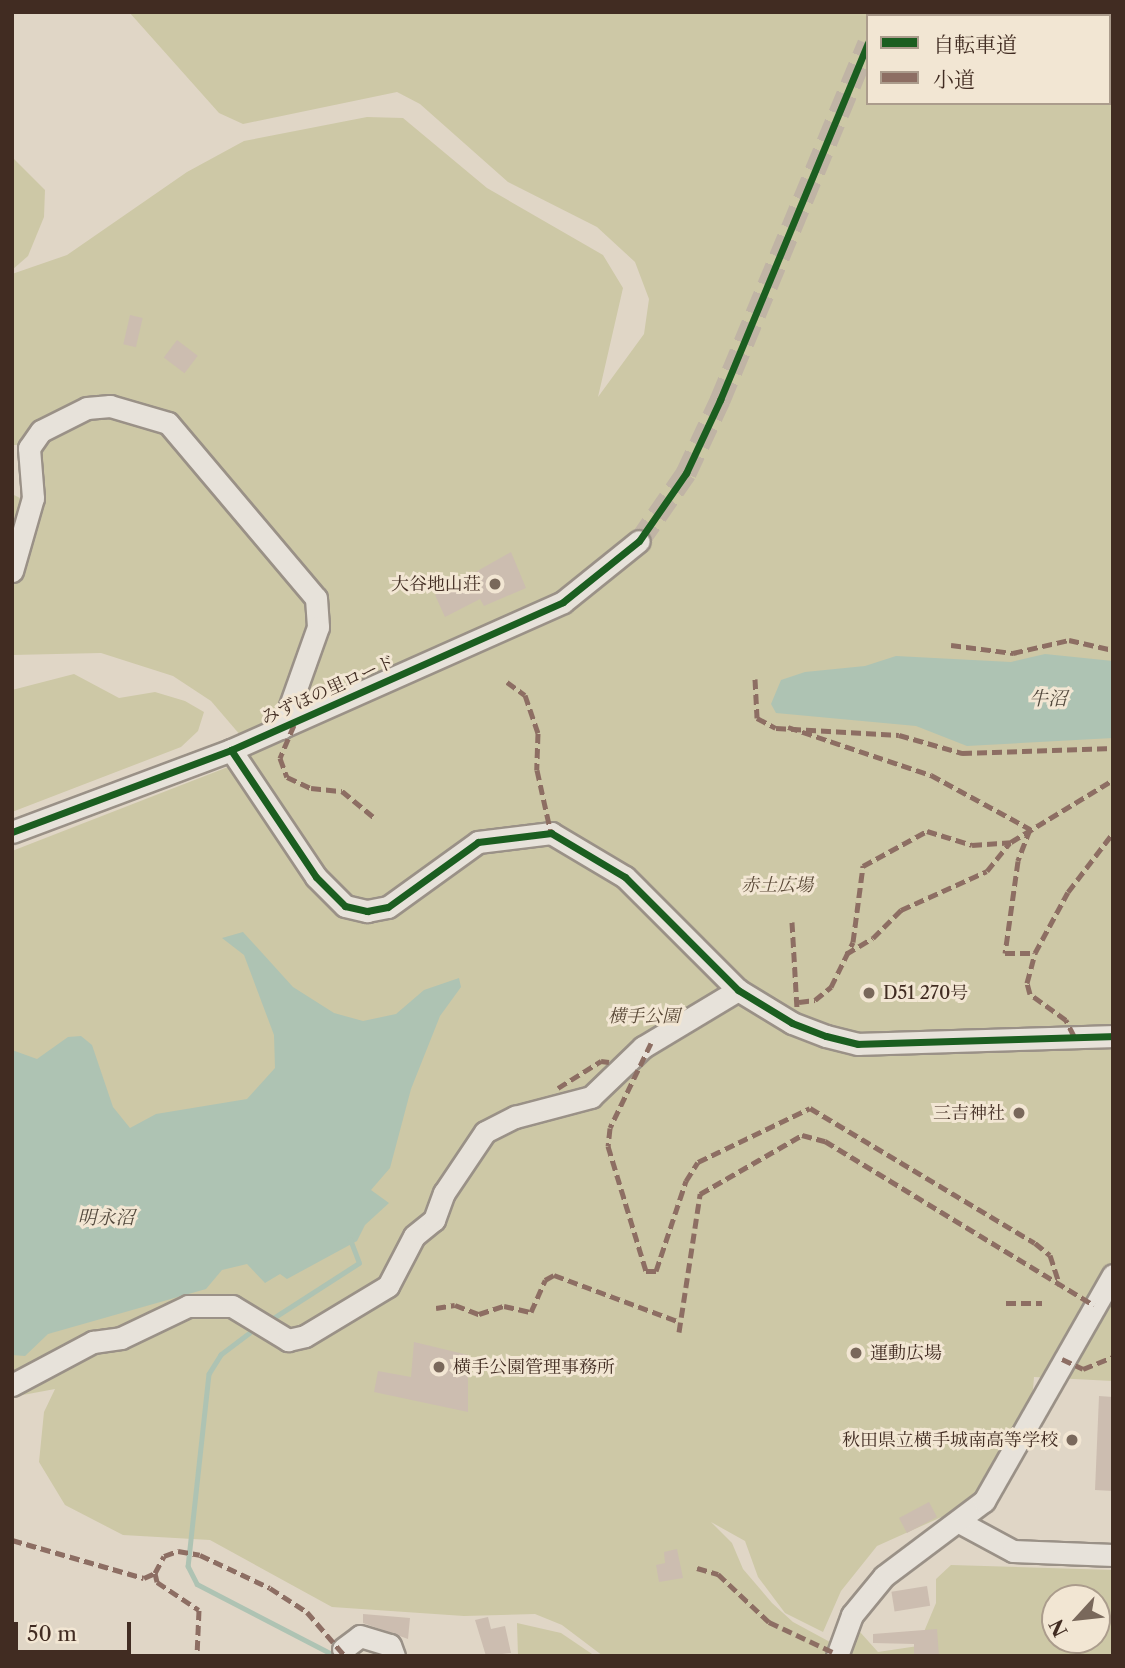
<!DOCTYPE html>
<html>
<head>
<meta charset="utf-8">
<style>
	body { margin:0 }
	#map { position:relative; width:1125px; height:1668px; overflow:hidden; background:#e0d6c6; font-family:"Libre Caslon Text","Noto Serif JP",serif }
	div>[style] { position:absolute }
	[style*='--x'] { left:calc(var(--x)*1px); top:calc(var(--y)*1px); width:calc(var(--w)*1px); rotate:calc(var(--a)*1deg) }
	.green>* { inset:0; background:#cdc8a6 }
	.water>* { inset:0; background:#aec3b3 }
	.stream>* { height:4.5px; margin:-2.25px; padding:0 2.25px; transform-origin:2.25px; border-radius:2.25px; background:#aec3b3 }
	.building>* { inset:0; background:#ccbdb0; transform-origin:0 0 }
	.minor-tunnel>* { height:21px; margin-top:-10.5px; transform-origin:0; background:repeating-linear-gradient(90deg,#c0b4a5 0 21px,transparent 0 31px) }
	.roads { filter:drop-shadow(2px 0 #9a9187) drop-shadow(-2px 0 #9a9187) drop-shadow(0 2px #9a9187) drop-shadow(0 -2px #9a9187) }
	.minor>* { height:21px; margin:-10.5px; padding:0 10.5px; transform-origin:10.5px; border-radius:10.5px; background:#e7e2da }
	.quiet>* { height:5px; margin-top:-2.5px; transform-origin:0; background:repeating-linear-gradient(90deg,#8d6e63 0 10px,transparent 0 15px) }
	.cycleway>* { height:7px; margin:-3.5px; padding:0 3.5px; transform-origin:3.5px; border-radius:3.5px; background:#1b5e20 }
	.dots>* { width:19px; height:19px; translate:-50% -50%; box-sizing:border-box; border:4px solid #f2e6d3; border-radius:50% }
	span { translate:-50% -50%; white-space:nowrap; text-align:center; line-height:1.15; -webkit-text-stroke:6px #f2e6d3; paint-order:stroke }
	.poi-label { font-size:18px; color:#412c22 }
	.right { translate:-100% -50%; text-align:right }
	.left { translate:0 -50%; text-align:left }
	.street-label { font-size:18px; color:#412c22 }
	.park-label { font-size:18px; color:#5a4937; font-style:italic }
	.water-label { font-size:19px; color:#53493d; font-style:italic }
	.frame { position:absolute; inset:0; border:14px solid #412c22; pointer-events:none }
	.legend { position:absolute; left:866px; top:14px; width:245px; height:91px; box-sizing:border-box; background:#f2e6d3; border:2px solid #ab9c8c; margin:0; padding:9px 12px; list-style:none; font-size:21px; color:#412c22 }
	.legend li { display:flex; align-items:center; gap:14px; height:35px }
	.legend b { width:35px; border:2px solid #ab9c8c }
	.north { position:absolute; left:1041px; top:1584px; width:70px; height:70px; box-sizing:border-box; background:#f2e6d3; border:2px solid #ab9c8c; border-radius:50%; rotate:243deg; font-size:19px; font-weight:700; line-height:28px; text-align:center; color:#412c22 }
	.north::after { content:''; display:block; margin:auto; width:24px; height:32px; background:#79685b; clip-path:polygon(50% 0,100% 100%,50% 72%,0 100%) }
	.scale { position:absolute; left:14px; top:1622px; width:117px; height:32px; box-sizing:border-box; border:4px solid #412c22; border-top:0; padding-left:9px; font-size:21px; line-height:24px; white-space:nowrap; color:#412c22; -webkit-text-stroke:5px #f2e6d3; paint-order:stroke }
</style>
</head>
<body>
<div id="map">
	<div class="green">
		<i style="clip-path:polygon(evenodd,129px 12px,1113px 12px,1113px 1381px,1034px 1377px,1032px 1401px,977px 1490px,955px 1511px,877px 1546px,841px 1591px,823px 1632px,785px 1613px,758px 1577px,745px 1541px,711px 1522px,732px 1543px,743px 1569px,772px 1603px,793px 1622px,830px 1642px,825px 1656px,603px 1656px,562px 1625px,535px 1614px,464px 1616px,332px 1607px,210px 1540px,123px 1535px,65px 1505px,39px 1462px,44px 1412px,55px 1389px,12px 1397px,12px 851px,251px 758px,241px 736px,211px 701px,173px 676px,101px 653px,12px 655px,12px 494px,38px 507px,32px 450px,88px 411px,140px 416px,220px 468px,167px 411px,109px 397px,23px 445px,12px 445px,12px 274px,67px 255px,187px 172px,244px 141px,367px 117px,403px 118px,487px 188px,603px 255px,623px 288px,598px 397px,644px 334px,649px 299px,635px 262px,597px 227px,508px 182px,420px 104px,397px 92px,243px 124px,219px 113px,129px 12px,868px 16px,1109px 16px,1109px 103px,868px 103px,868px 16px)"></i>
		<i style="clip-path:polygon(12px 157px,45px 190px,44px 217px,28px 256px,12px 270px)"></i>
		<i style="clip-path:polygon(74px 674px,119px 698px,155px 692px,185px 701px,204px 712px,198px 731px,181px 747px,12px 812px,12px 690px)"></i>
		<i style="clip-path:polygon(evenodd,951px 1565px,1113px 1570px,1113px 1656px,848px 1656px,860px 1632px,878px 1652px,918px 1646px,936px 1603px,936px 1579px,951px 1565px,1055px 1598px,1097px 1598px,1097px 1640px,1055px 1640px,1055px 1598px)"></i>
		<i style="clip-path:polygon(517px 1623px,561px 1633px,595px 1656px,518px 1656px)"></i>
	</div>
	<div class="water">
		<i style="clip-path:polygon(1045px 654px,1113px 661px,1113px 738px,967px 746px,916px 726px,776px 713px,771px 704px,781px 680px,805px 672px,865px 666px,896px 656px,1011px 662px)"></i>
		<i style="clip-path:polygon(243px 932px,293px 987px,334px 1013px,363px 1021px,396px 1014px,424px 990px,459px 978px,461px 987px,440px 1016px,411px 1089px,390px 1168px,371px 1190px,389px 1203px,365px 1225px,357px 1241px,287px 1279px,280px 1274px,265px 1283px,247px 1264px,222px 1270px,206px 1289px,48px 1334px,25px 1356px,12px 1355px,12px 1050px,37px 1059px,68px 1037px,81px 1036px,92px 1045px,113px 1107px,130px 1128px,156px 1114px,247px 1099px,275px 1068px,274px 1035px,244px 955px,222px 938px)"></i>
	</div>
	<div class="stream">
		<i style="--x:272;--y:1319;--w:103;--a:-32.8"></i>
		<i style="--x:359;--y:1263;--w:25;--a:-111"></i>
		<i style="--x:250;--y:1333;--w:36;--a:143"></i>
		<i style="--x:221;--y:1355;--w:22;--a:122"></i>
		<i style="--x:209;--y:1374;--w:193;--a:96.2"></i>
		<i style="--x:188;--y:1566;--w:20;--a:63"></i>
		<i style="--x:197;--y:1584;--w:157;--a:27.4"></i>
	</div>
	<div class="building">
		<i style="left:130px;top:315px;width:13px;height:30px;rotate:13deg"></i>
		<i style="left:177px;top:340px;width:26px;height:22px;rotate:37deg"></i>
		<i style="clip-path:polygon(511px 552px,526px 588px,484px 606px,480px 599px,445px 617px,435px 595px)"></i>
		<i style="clip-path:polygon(414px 1342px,468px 1355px,468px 1412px,374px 1392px,378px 1371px,411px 1377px)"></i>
		<i style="clip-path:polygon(1099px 1396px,1113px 1397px,1113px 1491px,1095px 1490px)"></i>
		<i style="left:929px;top:1502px;width:17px;height:34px;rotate:62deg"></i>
		<i style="clip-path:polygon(677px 1549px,683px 1578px,659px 1582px,656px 1565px,665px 1563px,664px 1552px)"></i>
		<i style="left:927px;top:1586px;width:20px;height:36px;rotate:81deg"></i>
		<i style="clip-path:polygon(363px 1614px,410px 1618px,408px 1639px,363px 1623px)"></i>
		<i style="clip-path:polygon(488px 1617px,491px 1629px,505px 1626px,511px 1653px,486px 1656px,475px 1620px)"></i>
		<i style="clip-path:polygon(937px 1629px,939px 1656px,914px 1656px,914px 1644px,873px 1643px,873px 1634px)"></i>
	</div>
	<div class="minor-tunnel">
		<i style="--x:879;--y:16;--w:4;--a:-63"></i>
		<i style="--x:639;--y:541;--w:83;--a:-55.3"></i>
		<i style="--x:686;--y:473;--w:81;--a:-65"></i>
		<i style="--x:720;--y:400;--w:386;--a:-67.5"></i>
	</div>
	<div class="roads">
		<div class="minor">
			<i style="--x:12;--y:571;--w:76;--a:-74"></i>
			<i style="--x:33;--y:498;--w:50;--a:-94.6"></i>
			<i style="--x:29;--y:448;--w:21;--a:-55"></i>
			<i style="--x:41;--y:431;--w:51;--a:-26.6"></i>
			<i style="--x:87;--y:408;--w:23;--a:-5"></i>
			<i style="--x:110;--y:406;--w:60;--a:16.3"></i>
			<i style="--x:168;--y:423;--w:229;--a:49.8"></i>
			<i style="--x:316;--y:598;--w:29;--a:86"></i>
			<i style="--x:318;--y:627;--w:107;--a:109.6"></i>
			<i style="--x:231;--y:750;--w:153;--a:56.2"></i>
			<i style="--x:316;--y:877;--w:41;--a:45"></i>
			<i style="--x:345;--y:906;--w:23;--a:13"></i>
			<i style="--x:367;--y:911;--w:21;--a:-11"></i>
			<i style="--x:388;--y:907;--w:111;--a:-35.8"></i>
			<i style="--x:478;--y:842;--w:74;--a:-7"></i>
			<i style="--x:551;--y:833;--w:86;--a:30.7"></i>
			<i style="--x:625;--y:877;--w:160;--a:45"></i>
			<i style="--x:738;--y:990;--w:63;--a:31.4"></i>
			<i style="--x:792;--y:1023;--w:36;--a:21"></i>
			<i style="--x:826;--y:1036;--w:33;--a:14"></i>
			<i style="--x:858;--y:1044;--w:255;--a:-1.8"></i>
			<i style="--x:12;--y:832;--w:234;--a:-20.5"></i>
			<i style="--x:231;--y:750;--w:363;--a:-24"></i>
			<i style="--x:563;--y:602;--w:97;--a:-38.8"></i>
			<i style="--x:12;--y:1385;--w:92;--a:-28"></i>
			<i style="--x:93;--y:1342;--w:28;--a:-8"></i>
			<i style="--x:121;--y:1338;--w:74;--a:-25.5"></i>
			<i style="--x:188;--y:1306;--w:44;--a:0"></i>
			<i style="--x:232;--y:1306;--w:66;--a:31.3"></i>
			<i style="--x:288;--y:1340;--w:17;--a:-13"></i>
			<i style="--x:305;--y:1336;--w:97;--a:-31.1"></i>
			<i style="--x:388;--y:1286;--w:56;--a:-62.5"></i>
			<i style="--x:414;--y:1236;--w:26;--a:-39"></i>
			<i style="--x:434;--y:1220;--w:29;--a:-70"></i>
			<i style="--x:444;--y:1193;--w:73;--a:-56.1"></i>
			<i style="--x:485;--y:1132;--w:34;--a:-27"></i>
			<i style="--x:515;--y:1117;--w:79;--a:-14.7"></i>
			<i style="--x:591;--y:1097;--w:72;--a:-43.9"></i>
			<i style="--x:643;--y:1047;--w:111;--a:-31"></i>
			<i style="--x:961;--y:1523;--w:59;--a:28.3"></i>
			<i style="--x:1013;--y:1551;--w:100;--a:2.3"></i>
			<i style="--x:343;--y:1649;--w:21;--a:-37"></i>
			<i style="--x:360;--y:1636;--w:31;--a:17"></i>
			<i style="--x:390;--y:1645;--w:12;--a:70"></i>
			<i style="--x:837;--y:1656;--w:44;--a:-69.9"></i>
			<i style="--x:852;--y:1615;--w:50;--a:-50.6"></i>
			<i style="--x:884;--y:1576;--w:125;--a:-36.9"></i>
			<i style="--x:984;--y:1501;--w:260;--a:-60.3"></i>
		</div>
	</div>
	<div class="quiet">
		<i style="--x:951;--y:645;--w:63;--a:7.4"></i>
		<i style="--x:1013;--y:653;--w:57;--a:-13.1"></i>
		<i style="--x:1069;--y:640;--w:45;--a:12.8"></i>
		<i style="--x:755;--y:679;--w:39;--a:87"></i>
		<i style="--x:757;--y:718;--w:21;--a:28"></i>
		<i style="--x:776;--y:728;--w:123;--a:3.3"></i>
		<i style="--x:899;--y:735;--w:66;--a:15.9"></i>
		<i style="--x:962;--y:753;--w:151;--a:-1.9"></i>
		<i style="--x:507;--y:682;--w:22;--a:36"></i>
		<i style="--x:525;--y:695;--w:40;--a:71.1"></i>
		<i style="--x:538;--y:733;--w:37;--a:92"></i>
		<i style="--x:537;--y:770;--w:65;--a:77.5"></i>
		<i style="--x:294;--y:725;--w:36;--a:113"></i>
		<i style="--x:280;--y:758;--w:20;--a:70"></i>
		<i style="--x:287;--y:777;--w:26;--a:25"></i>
		<i style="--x:311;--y:788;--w:31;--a:6"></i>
		<i style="--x:342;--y:791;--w:44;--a:39.5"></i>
		<i style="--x:788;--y:727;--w:151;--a:18.6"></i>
		<i style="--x:931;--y:775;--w:113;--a:28.6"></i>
		<i style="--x:1030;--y:829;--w:34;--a:111"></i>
		<i style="--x:1018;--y:861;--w:93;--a:98"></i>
		<i style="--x:1005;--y:953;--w:30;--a:0"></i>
		<i style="--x:792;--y:922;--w:88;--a:86.7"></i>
		<i style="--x:846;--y:954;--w:31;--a:-31"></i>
		<i style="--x:873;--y:938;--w:40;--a:-45"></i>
		<i style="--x:901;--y:910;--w:94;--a:-24.4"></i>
		<i style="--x:987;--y:871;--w:36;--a:-51"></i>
		<i style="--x:799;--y:1002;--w:16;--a:-7"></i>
		<i style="--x:815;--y:1000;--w:21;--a:-39"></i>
		<i style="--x:831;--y:987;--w:50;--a:-63.9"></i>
		<i style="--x:853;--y:942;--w:77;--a:-82.5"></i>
		<i style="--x:863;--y:866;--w:73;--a:-28.7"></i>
		<i style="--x:927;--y:831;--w:47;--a:17.3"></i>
		<i style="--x:972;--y:845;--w:39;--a:-4"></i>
		<i style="--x:1011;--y:842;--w:119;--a:-31.3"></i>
		<i style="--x:1074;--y:1036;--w:18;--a:-117"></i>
		<i style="--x:1066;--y:1020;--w:44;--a:-144.2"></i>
		<i style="--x:1030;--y:994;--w:11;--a:-105"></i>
		<i style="--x:1027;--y:983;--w:31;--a:-75"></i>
		<i style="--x:1035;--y:953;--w:69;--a:-61.6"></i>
		<i style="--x:1068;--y:892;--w:74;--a:-52.7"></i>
		<i style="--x:651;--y:1043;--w:94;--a:115.8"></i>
		<i style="--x:610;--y:1128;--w:18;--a:96"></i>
		<i style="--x:608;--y:1146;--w:131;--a:73.1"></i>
		<i style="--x:646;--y:1271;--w:10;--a:0"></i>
		<i style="--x:656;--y:1271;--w:95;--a:-71.6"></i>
		<i style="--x:686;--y:1181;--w:22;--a:-58"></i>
		<i style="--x:698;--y:1162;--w:124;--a:-25.7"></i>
		<i style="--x:810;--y:1108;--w:262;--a:31"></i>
		<i style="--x:1035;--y:1243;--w:19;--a:39"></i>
		<i style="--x:1050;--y:1255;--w:32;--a:72"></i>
		<i style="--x:558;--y:1088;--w:51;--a:-32.1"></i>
		<i style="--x:601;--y:1061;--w:8;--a:7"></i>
		<i style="--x:1006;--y:1303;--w:36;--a:0"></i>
		<i style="--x:436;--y:1308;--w:19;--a:-9"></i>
		<i style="--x:455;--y:1305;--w:26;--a:21"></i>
		<i style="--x:479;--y:1314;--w:26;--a:-18"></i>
		<i style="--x:504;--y:1306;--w:28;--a:13"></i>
		<i style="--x:531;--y:1312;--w:35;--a:-66"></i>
		<i style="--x:545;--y:1280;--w:10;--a:-29"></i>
		<i style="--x:554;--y:1275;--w:134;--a:20.5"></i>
		<i style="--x:679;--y:1332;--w:140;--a:-81.3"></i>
		<i style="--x:700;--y:1194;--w:118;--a:-30"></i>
		<i style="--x:802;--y:1135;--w:24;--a:15"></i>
		<i style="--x:825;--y:1141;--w:315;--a:31.4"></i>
		<i style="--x:1062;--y:1359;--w:23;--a:25"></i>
		<i style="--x:1083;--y:1369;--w:32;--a:-22"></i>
		<i style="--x:12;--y:1540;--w:137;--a:16.1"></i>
		<i style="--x:144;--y:1578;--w:12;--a:-24"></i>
		<i style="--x:155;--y:1573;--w:19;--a:-62"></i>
		<i style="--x:164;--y:1556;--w:15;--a:-20"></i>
		<i style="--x:178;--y:1551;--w:22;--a:10"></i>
		<i style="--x:200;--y:1555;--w:77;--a:25.2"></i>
		<i style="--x:270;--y:1588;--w:44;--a:33"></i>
		<i style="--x:307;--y:1612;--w:58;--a:49.2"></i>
		<i style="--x:697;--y:1568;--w:22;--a:16"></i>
		<i style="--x:718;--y:1574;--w:70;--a:43.3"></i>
		<i style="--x:769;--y:1622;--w:75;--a:25.2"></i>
		<i style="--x:155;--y:1573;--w:9;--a:77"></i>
		<i style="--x:157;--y:1582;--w:50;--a:33.7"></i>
		<i style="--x:199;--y:1610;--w:46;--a:92.5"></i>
	</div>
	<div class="cycleway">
		<i style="--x:231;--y:750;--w:153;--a:56.2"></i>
		<i style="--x:316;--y:877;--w:41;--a:45"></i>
		<i style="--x:345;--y:906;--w:23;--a:13"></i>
		<i style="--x:367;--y:911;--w:21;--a:-11"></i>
		<i style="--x:388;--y:907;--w:111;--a:-35.8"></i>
		<i style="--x:478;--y:842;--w:74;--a:-7"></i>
		<i style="--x:551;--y:833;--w:86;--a:30.7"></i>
		<i style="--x:625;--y:877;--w:160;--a:45"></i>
		<i style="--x:738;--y:990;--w:63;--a:31.4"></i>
		<i style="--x:792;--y:1023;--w:36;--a:21"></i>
		<i style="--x:826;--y:1036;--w:33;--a:14"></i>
		<i style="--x:858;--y:1044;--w:255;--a:-1.8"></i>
		<i style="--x:12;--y:832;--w:234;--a:-20.5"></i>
		<i style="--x:231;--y:750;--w:363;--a:-24"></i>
		<i style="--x:563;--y:602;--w:97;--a:-38.8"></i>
		<i style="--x:639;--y:541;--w:83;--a:-55.3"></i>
		<i style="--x:686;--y:473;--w:81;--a:-65"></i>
		<i style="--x:720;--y:400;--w:386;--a:-67.5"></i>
	</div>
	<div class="dots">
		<i style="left:495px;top:584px;background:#79685b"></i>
		<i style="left:869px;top:993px;background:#79685b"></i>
		<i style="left:1019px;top:1113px;background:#79685b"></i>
		<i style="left:856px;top:1353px;background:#79685b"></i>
		<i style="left:439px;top:1367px;background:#79685b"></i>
		<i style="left:1072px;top:1440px;background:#79685b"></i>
	</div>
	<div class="poi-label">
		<span class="right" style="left:481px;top:584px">大谷地山荘</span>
		<span class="left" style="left:883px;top:993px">D51 270号</span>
		<span class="right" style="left:1005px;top:1113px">三吉神社</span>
		<span class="left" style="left:870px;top:1353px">運動広場</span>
		<span class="left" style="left:453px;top:1367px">横手公園管理事務所</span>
		<span class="right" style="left:1058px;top:1440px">秋田県立横手城南高等学校</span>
	</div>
	<div class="street-label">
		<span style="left:328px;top:690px;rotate:-24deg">みずほの里ロード</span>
	</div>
	<div class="park-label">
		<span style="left:777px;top:885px">赤土広場</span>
		<span style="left:644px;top:1016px">横手公園</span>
	</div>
	<div class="water-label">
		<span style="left:1048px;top:699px">牛沼</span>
		<span style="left:106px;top:1218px">明永沼</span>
	</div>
	<div class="frame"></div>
	<ul class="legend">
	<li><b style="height:9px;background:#1b5e20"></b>自転車道</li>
	<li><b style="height:9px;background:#8d6e63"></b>小道</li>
	</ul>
	<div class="north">N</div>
	<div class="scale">50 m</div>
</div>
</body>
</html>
